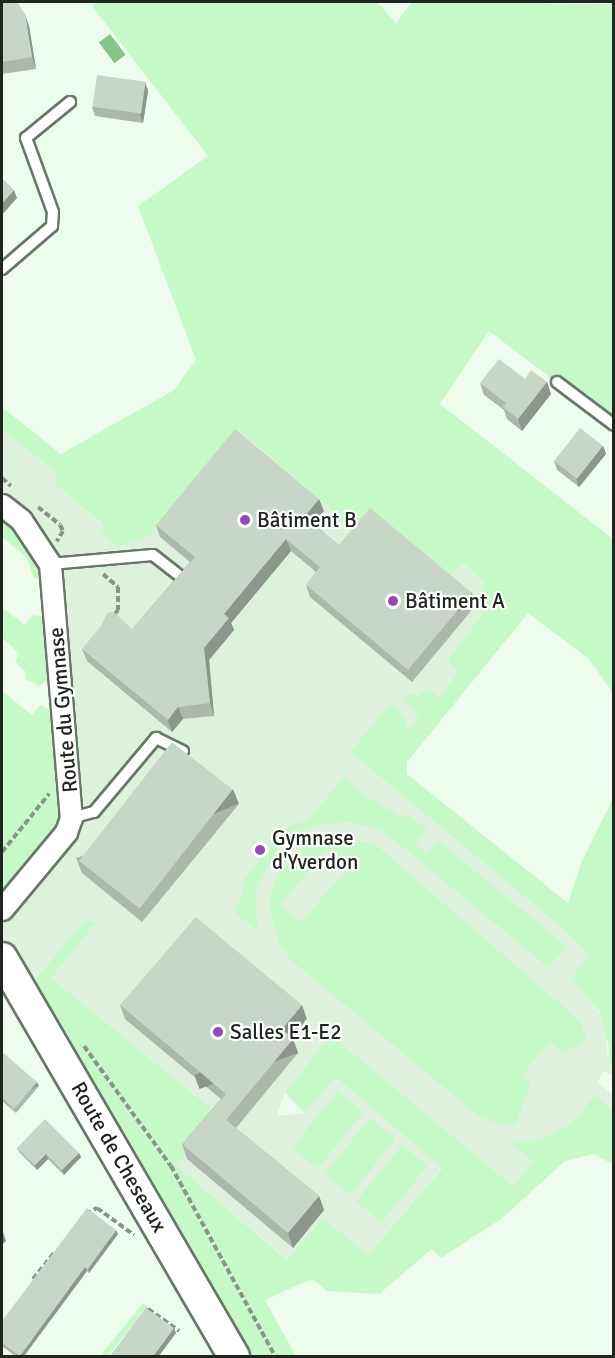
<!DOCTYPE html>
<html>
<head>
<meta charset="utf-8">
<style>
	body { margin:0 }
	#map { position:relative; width:615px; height:1358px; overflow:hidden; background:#eefcee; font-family:Signika,sans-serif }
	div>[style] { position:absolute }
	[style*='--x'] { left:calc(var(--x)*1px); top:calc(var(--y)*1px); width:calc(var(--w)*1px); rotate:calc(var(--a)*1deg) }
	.built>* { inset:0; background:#ddf1dd }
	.green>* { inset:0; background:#c7f9c8; transform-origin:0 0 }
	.water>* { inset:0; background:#89c38b; transform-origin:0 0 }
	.path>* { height:4px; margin-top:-2px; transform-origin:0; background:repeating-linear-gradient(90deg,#8b948b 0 6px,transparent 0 9px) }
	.roads { filter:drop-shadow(2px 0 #69766a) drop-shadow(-2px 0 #69766a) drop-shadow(0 2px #69766a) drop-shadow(0 -2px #69766a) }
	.lane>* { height:10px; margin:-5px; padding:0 5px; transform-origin:5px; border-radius:5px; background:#fff }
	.street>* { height:21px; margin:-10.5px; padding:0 10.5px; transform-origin:10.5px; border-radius:10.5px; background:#fff }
	.secondary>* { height:30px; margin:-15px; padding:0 15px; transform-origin:15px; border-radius:15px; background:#fff }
	.wall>* { inset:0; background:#acb8ac }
	.shaded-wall>* { inset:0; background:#8c968c; transform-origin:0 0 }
	.building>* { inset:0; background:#c8d6c8; transform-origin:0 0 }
	.dots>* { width:16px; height:16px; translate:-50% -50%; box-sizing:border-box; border:3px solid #fff; border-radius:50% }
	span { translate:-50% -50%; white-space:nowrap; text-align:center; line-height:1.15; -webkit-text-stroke:4.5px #fff; paint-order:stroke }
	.poi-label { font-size:21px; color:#202520 }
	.left { translate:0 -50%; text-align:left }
	.street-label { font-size:21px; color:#202520 }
	.frame { position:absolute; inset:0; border:3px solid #202520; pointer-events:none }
</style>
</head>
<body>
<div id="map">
	<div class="built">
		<i style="clip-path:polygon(2px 430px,57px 473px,56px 484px,103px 526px,99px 532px,150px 536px,242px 432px,356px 532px,451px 576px,461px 563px,485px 583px,489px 607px,447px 661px,458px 671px,440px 699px,411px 692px,402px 700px,420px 717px,409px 729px,403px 715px,390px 704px,350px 752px,562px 928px,588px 954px,571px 978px,590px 996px,605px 1023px,608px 1063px,613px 1067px,613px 1076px,603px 1071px,598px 1082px,613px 1095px,613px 1111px,594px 1096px,577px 1118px,555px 1133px,532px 1141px,509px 1141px,535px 1162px,513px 1186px,331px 1036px,285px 1093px,277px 1116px,305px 1113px,336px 1076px,442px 1167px,368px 1255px,288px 1260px,177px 1166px,216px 1118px,240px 1132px,50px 978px,96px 923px,28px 989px,2px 958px,2px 909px,66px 832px,55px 599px,2px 504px)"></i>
	</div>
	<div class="green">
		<i style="clip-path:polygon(97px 2px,377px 2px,396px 23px,412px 2px,613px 4px,613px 425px,489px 331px,440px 404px,613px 539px,613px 693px,589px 659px,528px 613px,407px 762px,407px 774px,568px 903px,581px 863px,613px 798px,613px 1067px,608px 1064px,609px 1048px,600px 1012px,571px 978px,588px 954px,562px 928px,350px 752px,390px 703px,403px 715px,409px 729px,419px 717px,402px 700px,411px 692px,419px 695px,426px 688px,440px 698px,458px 671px,447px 661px,488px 607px,477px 596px,485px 583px,462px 563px,451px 576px,356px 532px,242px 432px,150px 536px,119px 546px,99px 533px,103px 525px,55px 484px,57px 473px,2px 430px,2px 407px,61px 454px,174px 390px,196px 360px,138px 206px,208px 156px,92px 6px)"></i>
		<i style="clip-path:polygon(2px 504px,52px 576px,34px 579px,27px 558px,2px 537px)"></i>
		<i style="clip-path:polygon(2px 607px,25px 625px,32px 615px,56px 618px,59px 674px,39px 686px,25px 679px,26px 672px,15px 662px,20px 654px,2px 638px)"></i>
		<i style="clip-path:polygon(2px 691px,32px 715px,40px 705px,62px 717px,71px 818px,2px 909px)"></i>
		<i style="clip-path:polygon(345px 776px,364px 795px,402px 817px,407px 814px,427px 830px,415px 844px,427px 853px,438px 840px,566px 946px,549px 968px,403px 847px,380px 830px,350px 822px,321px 824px,294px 836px,276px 851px,255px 892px,258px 932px,235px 912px,245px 885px,242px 882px,288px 826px,307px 821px)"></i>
		<i style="clip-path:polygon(evenodd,350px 838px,376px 845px,580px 1021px,587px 1040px,563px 1053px,550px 1042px,522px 1075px,531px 1083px,515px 1126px,498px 1124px,476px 1114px,291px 960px,281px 947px,270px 912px,271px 893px,278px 875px,303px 848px,324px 839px,350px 838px,327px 849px,349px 867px,301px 922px,280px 905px,327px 849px)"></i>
		<i style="clip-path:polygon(85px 920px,96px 923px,51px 978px,240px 1132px,216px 1118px,177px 1166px,287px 1260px,323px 1218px,368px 1255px,442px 1168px,336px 1077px,305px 1113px,285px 1093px,331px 1035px,513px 1186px,534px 1162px,508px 1141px,532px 1141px,555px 1133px,577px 1118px,594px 1095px,613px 1111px,613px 1164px,593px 1154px,565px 1161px,501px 1219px,441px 1258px,432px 1249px,379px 1294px,327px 1291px,312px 1279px,265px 1300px,296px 1356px,234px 1356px,28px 989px)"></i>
		<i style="left:338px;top:1091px;width:33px;height:73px;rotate:39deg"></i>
		<i style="left:370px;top:1118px;width:33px;height:72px;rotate:39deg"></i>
		<i style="left:402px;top:1145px;width:33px;height:73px;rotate:39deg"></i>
		<i style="left:143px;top:1303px;width:6px;height:66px;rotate:39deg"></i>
	</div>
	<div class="water">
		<i style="left:110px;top:34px;width:26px;height:14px;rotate:53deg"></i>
	</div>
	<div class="path">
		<i style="--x:2;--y:478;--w:12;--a:42"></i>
		<i style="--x:38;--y:507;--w:28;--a:39"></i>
		<i style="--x:60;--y:525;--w:7;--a:63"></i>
		<i style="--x:63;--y:531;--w:12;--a:121"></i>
		<i style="--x:103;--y:574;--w:20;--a:41"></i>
		<i style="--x:118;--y:587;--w:23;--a:90"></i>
		<i style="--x:118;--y:610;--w:6;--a:129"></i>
		<i style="--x:2;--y:852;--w:75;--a:-51"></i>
		<i style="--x:84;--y:1046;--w:148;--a:54.1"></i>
		<i style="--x:171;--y:1166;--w:217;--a:61.3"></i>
		<i style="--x:86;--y:1214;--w:13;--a:-29"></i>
		<i style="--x:97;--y:1208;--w:46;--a:36.1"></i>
		<i style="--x:33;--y:1279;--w:35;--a:-51"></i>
		<i style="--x:146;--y:1312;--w:4;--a:-56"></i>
		<i style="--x:148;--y:1309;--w:38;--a:35"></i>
	</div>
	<div class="roads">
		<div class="lane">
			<i style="--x:2;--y:269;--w:66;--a:-40.7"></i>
			<i style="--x:52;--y:226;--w:14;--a:-86"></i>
			<i style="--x:53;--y:212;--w:79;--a:-110"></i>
			<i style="--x:26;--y:138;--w:57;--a:-39.3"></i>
			<i style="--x:557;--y:382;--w:71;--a:37"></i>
			<i style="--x:50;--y:564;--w:103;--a:-5"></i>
			<i style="--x:153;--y:555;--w:34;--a:38"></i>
			<i style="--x:71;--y:818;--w:24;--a:-15"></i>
			<i style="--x:94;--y:812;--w:97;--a:-50"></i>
			<i style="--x:156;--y:738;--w:30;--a:26"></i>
		</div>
		<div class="street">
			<i style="--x:2;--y:505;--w:24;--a:38"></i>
			<i style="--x:21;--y:520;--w:53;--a:56.6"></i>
			<i style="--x:50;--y:564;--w:255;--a:85.3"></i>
			<i style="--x:71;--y:818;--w:15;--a:110"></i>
			<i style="--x:66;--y:832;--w:100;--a:129.7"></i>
		</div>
		<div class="secondary">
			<i style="--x:2;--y:958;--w:461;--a:59.8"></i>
		</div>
	</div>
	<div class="wall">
		<i style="clip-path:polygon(2px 2px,29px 26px,36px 69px,2px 74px)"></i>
		<i style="clip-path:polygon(145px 82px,148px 91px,143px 123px,95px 116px,92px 107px)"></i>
		<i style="clip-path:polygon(525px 379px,547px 382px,551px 394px,522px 431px,507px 419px,504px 410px,484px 395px,480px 383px)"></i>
		<i style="clip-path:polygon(603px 446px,606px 454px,579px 487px,557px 470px,554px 461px)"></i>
		<i style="clip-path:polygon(324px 511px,313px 524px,339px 545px,472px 593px,476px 605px,412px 682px,310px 597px,306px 585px,316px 572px,291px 551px,231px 623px,234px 630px,209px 660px,214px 716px,183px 719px,172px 732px,87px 661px,82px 649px,132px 629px,190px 562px,160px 537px,156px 525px)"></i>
		<i style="clip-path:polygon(239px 804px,142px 922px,82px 873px,76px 858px)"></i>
		<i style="clip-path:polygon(120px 1005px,307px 1019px,292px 1038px,293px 1039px,298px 1053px,236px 1128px,319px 1196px,324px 1210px,293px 1248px,187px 1159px,182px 1144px,221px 1099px,125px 1019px)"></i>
		<i style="clip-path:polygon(2px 1052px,39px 1086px,16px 1113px,2px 1101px)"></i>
		<i style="clip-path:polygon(17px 1148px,79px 1153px,81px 1157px,64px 1175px,48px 1159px,37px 1170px,19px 1152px)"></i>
		<i style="clip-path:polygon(118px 1234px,89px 1273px,87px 1271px,24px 1356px,15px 1356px,2px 1346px,2px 1321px)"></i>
	</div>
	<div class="shaded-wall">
		<i style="clip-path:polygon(25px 14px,29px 26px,36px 69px,32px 57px)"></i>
		<i style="clip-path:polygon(145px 82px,148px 91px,143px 123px,140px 115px)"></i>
		<i style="clip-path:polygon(14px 190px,17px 198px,2px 215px,2px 203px)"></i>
		<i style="clip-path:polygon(547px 382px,551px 394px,522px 431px,518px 419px)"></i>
		<i style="clip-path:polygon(603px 446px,606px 454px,579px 487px,576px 479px)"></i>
		<i style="clip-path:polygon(319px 499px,324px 511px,309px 529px,304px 517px)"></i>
		<i style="clip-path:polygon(286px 539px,291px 551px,231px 623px,234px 630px,209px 660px,214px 716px,210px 703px,204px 648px,224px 614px)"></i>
		<i style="left:472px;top:593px;width:13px;height:100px;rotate:72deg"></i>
		<i style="clip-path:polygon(178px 707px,183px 719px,172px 732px,168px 720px)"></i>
		<i style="left:233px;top:789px;width:16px;height:153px;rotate:68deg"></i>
		<i style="clip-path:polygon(302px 1005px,307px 1019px,287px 1044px,282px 1029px)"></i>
		<i style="left:293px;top:1039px;width:15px;height:105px;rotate:70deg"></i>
		<i style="left:37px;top:1082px;width:4px;height:35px;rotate:63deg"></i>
		<i style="clip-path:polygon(79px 1153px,81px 1157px,64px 1175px,62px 1170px)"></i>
		<i style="clip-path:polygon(46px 1154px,48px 1159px,37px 1170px,35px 1165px)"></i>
		<i style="clip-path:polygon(319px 1196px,324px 1210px,293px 1248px,288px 1233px)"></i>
		<i style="clip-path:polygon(116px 1230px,118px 1234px,89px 1273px,88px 1269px)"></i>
		<i style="clip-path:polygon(3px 1232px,6px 1241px,2px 1245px,2px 1234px)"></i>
		<i style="clip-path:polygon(85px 1267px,87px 1271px,24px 1356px,20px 1356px)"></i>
		<i style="clip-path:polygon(174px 1328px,176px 1333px,159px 1356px,153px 1356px)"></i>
	</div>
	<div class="building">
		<i style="clip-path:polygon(2px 2px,17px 2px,25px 14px,32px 57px,2px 62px)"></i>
		<i style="left:97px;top:75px;width:49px;height:32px;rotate:8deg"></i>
		<i style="clip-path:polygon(2px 178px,14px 190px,2px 203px)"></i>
		<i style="clip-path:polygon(499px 359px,525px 379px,531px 370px,547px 382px,518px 419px,503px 407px,506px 403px,480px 383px)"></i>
		<i style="left:580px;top:428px;width:29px;height:42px;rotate:38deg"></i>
		<i style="clip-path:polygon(235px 429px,319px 499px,304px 517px,339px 545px,370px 508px,472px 593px,408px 670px,306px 585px,320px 567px,286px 539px,224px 614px,229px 618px,204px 648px,210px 703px,178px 707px,168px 720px,82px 649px,101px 626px,107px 613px,114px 612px,132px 629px,195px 557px,156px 525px)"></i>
		<i style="left:172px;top:742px;width:77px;height:151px;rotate:38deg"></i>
		<i style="clip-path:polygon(196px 917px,302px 1005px,282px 1029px,293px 1039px,226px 1120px,319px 1196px,288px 1233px,182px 1144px,226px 1094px,120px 1005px)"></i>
		<i style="clip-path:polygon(2px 1052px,37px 1082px,14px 1109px,2px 1098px)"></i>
		<i style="clip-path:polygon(45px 1119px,79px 1153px,62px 1170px,46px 1154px,35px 1165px,17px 1148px)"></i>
		<i style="clip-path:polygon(87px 1208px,116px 1230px,88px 1269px,85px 1267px,20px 1356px,2px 1343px,2px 1321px)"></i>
		<i style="clip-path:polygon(146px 1308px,174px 1328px,153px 1356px,110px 1356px)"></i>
	</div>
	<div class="dots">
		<i style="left:245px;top:520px;background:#9847b6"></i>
		<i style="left:393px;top:601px;background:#9847b6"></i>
		<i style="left:260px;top:850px;background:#9847b6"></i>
		<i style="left:218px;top:1032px;background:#9847b6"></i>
	</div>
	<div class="poi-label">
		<span class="left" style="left:257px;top:520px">Bâtiment B</span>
		<span class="left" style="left:405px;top:601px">Bâtiment A</span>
		<span class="left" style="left:272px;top:850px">Gymnase<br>d'Yverdon</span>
		<span class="left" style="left:230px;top:1032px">Salles E1-E2</span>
	</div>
	<div class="street-label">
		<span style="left:63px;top:710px;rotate:-95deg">Route du Gymnase</span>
		<span style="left:119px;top:1157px;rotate:60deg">Route de Cheseaux</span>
	</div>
	<div class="frame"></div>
</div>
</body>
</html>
